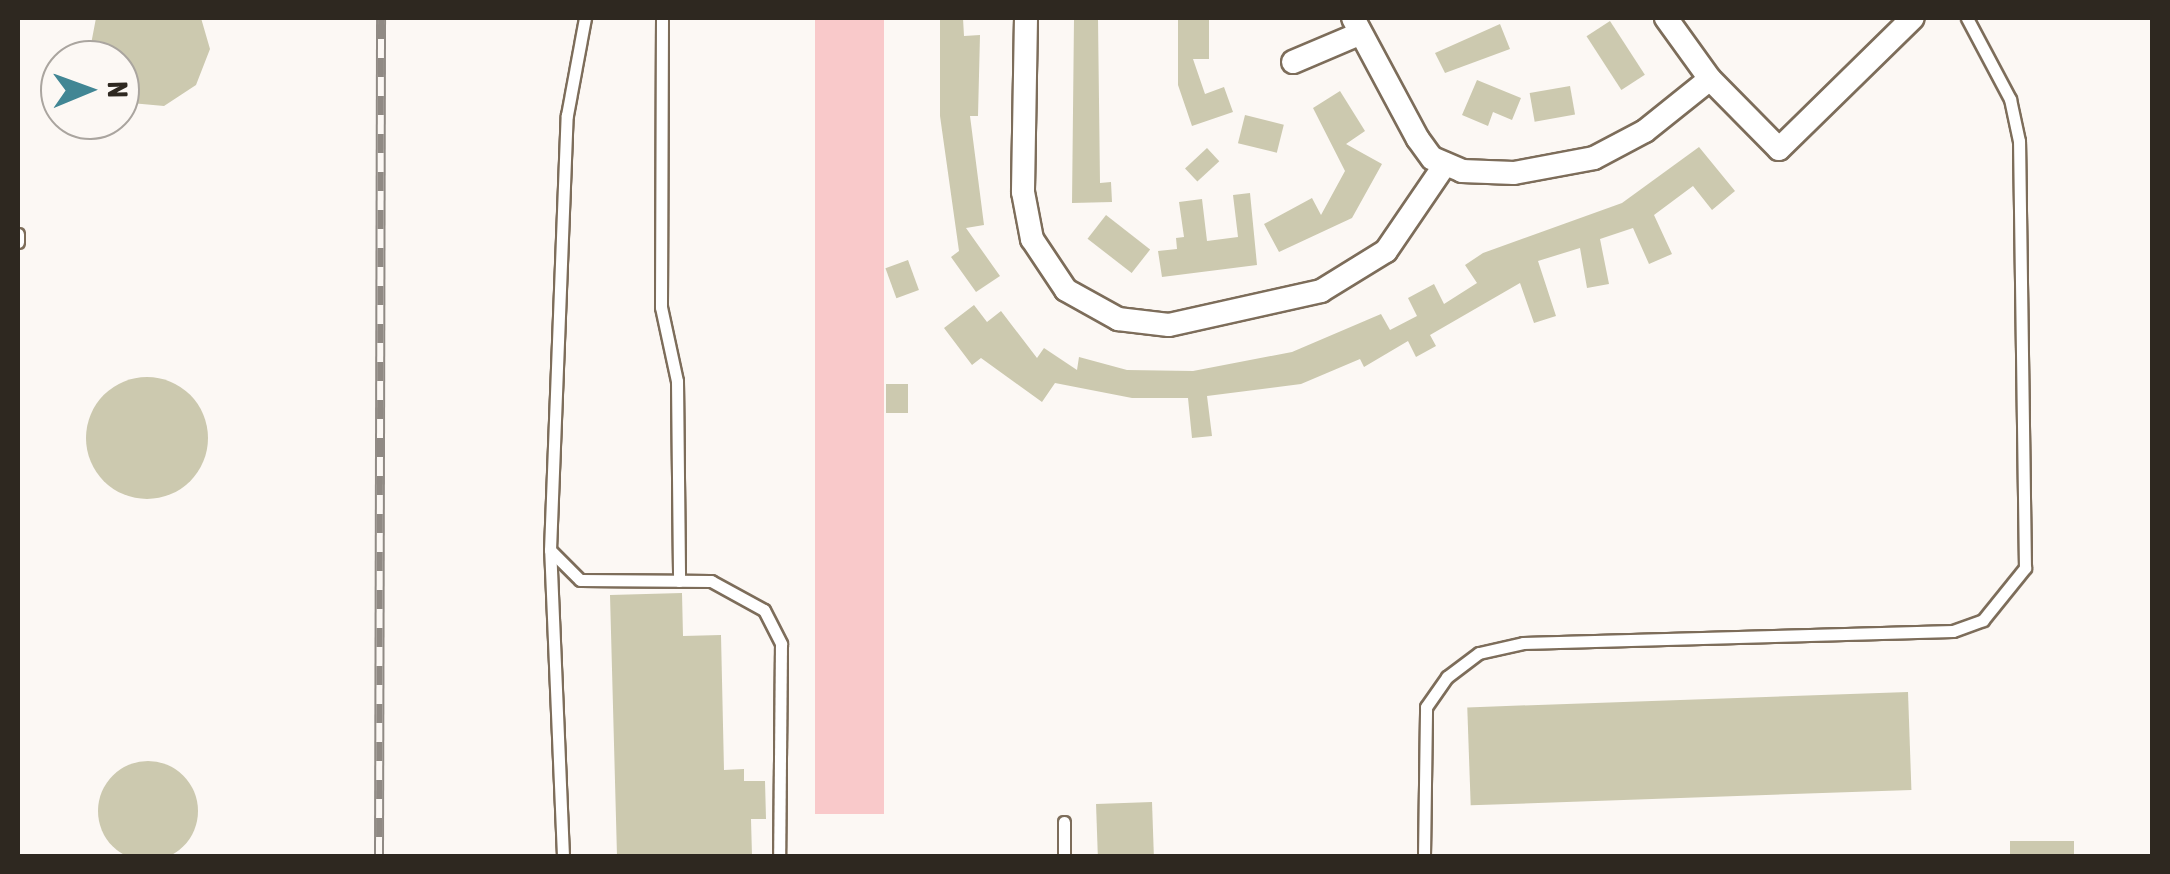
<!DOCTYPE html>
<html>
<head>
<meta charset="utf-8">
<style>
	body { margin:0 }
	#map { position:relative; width:2170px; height:874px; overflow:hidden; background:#fcf8f4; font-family:"Asap Condensed",sans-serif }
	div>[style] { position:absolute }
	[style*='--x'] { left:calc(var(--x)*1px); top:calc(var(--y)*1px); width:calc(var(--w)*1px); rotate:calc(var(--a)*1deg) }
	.green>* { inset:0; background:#f9c9ca; transform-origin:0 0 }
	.building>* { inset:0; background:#ccc9af; transform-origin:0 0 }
	.round { border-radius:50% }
	.roads { filter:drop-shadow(2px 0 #7d6d5a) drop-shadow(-2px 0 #7d6d5a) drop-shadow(0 2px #7d6d5a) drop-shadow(0 -2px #7d6d5a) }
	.service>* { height:11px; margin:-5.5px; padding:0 5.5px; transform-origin:5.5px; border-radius:5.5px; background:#fff }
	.minor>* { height:22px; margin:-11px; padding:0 11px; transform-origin:11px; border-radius:11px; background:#fff }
	.rail>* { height:10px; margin-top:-5px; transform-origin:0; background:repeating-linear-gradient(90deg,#fcf8f4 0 19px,#908a84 0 38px); box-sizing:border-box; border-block:2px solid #908a84 }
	span { translate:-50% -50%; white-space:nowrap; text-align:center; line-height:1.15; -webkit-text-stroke:9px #fcf8f4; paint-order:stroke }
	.frame { position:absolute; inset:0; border:20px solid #2e2820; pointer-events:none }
	.north { position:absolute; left:40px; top:40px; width:100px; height:100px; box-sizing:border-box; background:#fcf8f4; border:2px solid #aaa59f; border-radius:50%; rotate:89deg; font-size:28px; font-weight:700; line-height:40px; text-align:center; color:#2e2820 }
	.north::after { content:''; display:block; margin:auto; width:35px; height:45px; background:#418694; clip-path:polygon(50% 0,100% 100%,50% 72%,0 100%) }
</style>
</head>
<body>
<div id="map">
	<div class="green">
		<i style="left:815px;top:18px;width:69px;height:796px"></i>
	</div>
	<div class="building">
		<i style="clip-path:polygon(96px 18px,201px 18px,210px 49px,196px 85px,164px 106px,120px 102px,120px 60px,88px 60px)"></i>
		<i style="clip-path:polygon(940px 18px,963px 18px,964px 36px,980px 35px,978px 116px,970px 116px,984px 225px,966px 228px,1000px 276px,976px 292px,951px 257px,959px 251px,940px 116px)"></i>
		<i style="clip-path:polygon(1074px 18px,1098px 18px,1100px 183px,1111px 182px,1112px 202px,1072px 203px)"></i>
		<i style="clip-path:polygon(1178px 18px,1209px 18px,1209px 59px,1193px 59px,1205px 94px,1224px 87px,1233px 112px,1192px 126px,1178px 85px)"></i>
		<i style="left:1610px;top:21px;width:64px;height:28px;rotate:57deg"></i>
		<i style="clip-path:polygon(1500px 24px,1510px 49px,1445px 73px,1435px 53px)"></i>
		<i style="clip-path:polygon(1477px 80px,1521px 98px,1512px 120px,1493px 112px,1488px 126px,1462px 115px)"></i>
		<i style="left:1570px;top:86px;width:29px;height:41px;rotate:80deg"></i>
		<i style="clip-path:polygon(1340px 91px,1365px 131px,1346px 144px,1382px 164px,1352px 218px,1279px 252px,1264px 224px,1312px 198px,1321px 215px,1345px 171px,1313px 108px)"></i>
		<i style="left:1245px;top:115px;width:40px;height:29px;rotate:14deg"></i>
		<i style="clip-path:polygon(1699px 147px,1735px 191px,1712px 210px,1693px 186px,1654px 215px,1672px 254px,1649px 264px,1633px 228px,1600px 239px,1609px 284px,1587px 288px,1580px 248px,1538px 261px,1556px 316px,1534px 323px,1520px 283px,1430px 335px,1436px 346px,1416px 357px,1408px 341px,1364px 367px,1360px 359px,1301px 384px,1207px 396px,1212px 436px,1192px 438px,1188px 398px,1132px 398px,1055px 383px,1042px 402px,981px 358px,972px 365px,944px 328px,974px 305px,987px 322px,1001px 311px,1037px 358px,1044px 348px,1077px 370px,1079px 357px,1127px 370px,1193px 371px,1292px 352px,1381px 314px,1390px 330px,1417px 316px,1408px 298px,1434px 284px,1444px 304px,1477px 283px,1465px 265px,1483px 253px,1622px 203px)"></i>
		<i style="left:1207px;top:148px;width:18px;height:30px;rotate:47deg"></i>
		<i style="clip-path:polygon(1250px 193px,1257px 265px,1162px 277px,1158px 251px,1177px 249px,1176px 238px,1184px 237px,1179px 202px,1202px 199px,1207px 241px,1238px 237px,1233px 195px)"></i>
		<i style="left:1106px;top:215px;width:56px;height:30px;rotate:38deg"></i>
		<i style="left:908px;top:260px;width:32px;height:24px;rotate:70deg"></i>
		<i class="round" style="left:86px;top:377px;width:122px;height:122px"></i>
		<i style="left:886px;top:384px;width:22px;height:29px"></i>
		<i style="clip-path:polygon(682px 593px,683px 636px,721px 635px,724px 770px,744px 769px,744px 781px,765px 781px,766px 819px,751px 819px,752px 856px,617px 856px,610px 595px)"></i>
		<i style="left:1908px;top:692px;width:98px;height:441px;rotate:88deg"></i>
		<i class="round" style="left:98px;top:761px;width:100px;height:100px"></i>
		<i style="left:1152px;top:802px;width:54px;height:56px;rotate:88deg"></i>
		<i style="left:2074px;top:841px;width:15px;height:64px;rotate:90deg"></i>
	</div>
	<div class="roads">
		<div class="service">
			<i style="--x:662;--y:18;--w:289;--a:90.2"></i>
			<i style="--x:661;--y:307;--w:76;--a:77.8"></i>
			<i style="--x:677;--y:381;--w:200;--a:89.4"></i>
			<i style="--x:18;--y:234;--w:8;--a:90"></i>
			<i style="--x:550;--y:550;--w:42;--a:45"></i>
			<i style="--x:580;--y:580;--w:131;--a:0.4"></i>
			<i style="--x:711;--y:581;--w:60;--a:28.7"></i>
			<i style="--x:764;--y:610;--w:38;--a:63"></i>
			<i style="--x:781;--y:644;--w:212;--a:90.5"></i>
			<i style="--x:1064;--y:822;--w:34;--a:90"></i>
			<i style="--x:563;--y:856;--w:306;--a:-92.4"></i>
			<i style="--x:550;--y:550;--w:435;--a:-87.8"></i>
			<i style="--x:567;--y:115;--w:99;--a:-79.5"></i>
			<i style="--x:1424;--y:856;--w:149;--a:-89.2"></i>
			<i style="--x:1426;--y:707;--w:37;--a:-55"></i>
			<i style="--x:1447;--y:677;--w:40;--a:-37"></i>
			<i style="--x:1479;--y:653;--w:45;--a:-12.8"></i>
			<i style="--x:1523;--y:643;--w:430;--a:-1.6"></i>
			<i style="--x:1953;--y:631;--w:32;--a:-20"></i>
			<i style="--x:1983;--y:620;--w:67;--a:-51.1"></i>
			<i style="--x:2025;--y:568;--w:427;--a:-90.8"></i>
			<i style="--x:2019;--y:141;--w:43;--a:-102.1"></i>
			<i style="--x:2010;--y:99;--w:92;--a:-118"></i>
		</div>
		<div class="minor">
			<i style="--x:1026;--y:18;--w:174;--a:91"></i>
			<i style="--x:1023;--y:192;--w:48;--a:79.2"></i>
			<i style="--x:1032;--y:239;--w:61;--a:56.3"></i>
			<i style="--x:1066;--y:290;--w:60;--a:29.1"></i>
			<i style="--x:1118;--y:319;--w:51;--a:6.7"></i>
			<i style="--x:1169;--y:325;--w:156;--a:-12.6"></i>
			<i style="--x:1321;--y:291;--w:76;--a:-31.6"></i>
			<i style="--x:1386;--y:251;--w:103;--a:-55.7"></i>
			<i style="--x:1353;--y:18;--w:137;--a:61.8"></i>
			<i style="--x:1418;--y:139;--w:24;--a:54"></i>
			<i style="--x:1432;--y:158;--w:33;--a:23"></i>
			<i style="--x:1462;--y:171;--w:52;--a:2.2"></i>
			<i style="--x:1514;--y:173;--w:81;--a:-10.6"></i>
			<i style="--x:1594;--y:158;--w:58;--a:-27.9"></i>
			<i style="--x:1645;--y:131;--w:83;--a:-38.7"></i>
			<i style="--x:1666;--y:18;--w:75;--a:54.2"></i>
			<i style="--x:1710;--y:79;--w:98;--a:45.4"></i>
			<i style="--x:1779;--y:149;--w:187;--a:-44.4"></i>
			<i style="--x:1293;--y:62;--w:72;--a:-23"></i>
		</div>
	</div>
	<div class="rail">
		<i style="--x:379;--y:856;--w:838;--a:-89.86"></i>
	</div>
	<div class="frame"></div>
	<div class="north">N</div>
</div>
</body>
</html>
